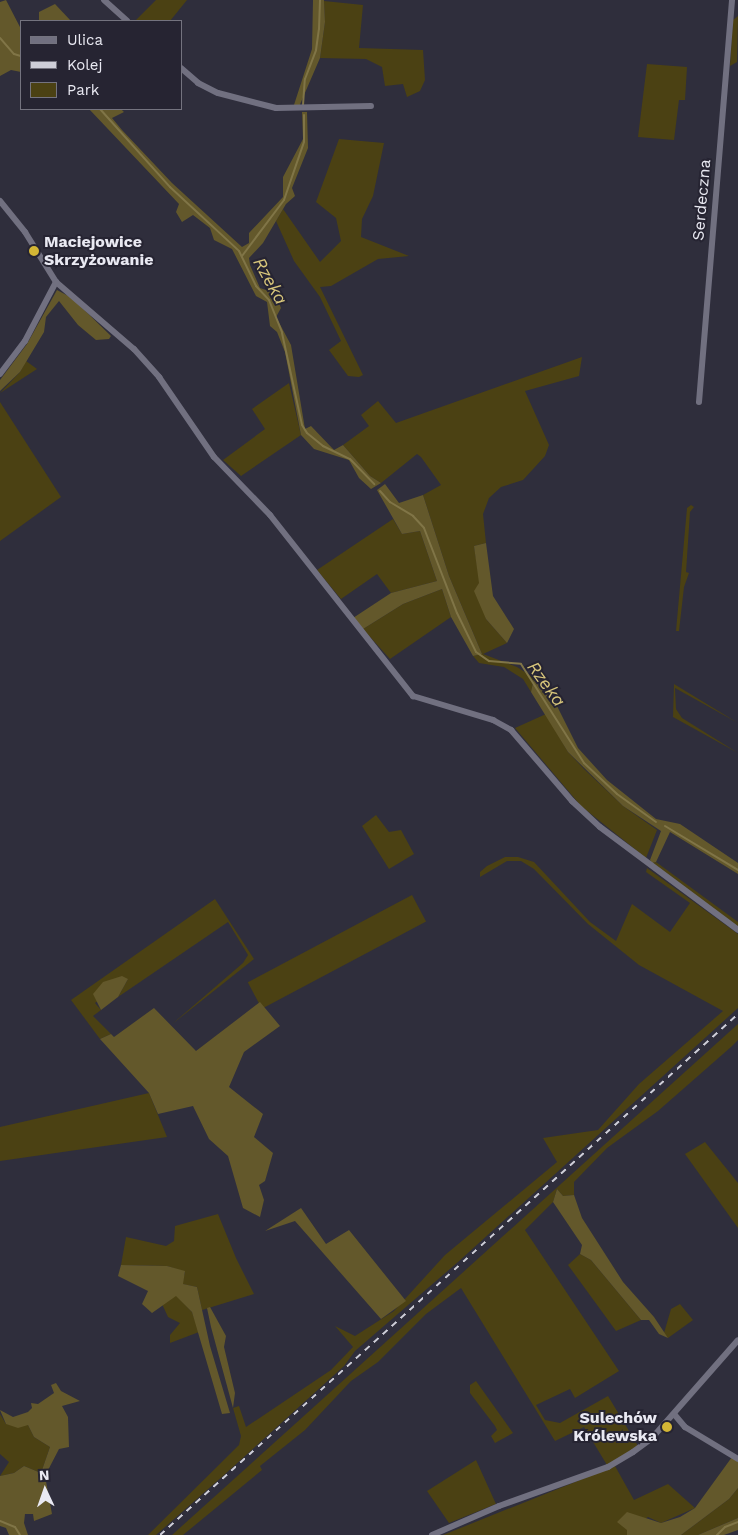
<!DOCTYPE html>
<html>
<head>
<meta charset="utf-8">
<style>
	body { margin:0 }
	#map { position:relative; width:738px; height:1535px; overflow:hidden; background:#2f2e3c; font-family:"Work Sans",sans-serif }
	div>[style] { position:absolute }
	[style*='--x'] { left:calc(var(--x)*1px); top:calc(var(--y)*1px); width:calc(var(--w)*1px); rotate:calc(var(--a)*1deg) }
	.green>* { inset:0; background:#4b4113; transform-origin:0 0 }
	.forest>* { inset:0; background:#63582b }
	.stream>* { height:2px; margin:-1px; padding:0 1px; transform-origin:1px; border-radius:1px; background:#807547 }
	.minor>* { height:6px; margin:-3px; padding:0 3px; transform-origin:3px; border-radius:3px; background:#717080 }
	.rail>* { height:2px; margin-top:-1px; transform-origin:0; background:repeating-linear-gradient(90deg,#ceced8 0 6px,transparent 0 12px) }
	.dots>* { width:14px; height:14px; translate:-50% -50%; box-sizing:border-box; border:2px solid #262432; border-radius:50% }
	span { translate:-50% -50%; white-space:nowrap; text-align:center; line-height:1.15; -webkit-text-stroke:4px #262432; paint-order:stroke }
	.street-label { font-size:16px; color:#e9e9f2 }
	.poi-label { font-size:16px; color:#e9e9f2; font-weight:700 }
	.left { translate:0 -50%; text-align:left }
	.right { translate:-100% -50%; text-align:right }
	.water-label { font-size:18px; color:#d7c57b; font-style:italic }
	.legend { position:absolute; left:20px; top:20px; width:162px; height:90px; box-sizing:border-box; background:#262432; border:1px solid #74737f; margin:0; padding:6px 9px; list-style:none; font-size:15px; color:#e9e9f2 }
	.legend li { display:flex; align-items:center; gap:10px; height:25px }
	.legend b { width:25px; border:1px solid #74737f }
	.north { position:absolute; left:20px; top:1465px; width:50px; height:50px; -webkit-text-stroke:4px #262432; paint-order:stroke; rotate:357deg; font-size:14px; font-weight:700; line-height:20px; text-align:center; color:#e9e9f2 }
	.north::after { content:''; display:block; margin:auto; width:18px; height:22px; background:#e9e9f2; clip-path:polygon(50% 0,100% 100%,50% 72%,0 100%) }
</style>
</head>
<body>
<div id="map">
	<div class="green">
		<i style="clip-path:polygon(156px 0,187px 0,170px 21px,135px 21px)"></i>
		<i style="clip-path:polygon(324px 1px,363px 5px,359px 48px,423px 50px,425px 80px,420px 91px,407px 97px,403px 84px,385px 86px,382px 67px,366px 59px,320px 58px,325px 22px)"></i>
		<i style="clip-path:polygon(738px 16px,737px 62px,730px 66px,733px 20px)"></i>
		<i style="clip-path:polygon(647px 64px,687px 67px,685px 100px,679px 100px,674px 140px,638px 137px)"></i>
		<i style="clip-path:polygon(339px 139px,384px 143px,373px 196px,362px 219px,361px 237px,409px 256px,378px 259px,331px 286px,320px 287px,363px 375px,359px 377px,348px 376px,329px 350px,341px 341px,320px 297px,294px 261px,276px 221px,283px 209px,320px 262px,341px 241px,336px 218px,316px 202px)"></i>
		<i style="clip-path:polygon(582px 357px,579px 376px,525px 391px,549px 445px,545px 456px,523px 480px,501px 487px,489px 498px,483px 514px,486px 543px,474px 546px,486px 619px,507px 643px,483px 654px,517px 667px,534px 678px,531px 692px,523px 679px,504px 667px,479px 663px,473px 656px,482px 654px,449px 576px,423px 495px,441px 485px,421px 457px,417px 454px,381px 483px,370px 476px,343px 445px,369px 426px,361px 415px,378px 401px,396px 423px)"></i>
		<i style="clip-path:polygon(26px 361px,37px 369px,0 393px,20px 372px)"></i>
		<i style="clip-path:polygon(289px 383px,301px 435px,241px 476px,223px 460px,265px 429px,252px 409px)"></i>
		<i style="clip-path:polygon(0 402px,61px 497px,0 541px)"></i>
		<i style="clip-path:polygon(691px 505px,694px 507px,690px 512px,686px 572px,689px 573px,684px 587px,679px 631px,676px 631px,687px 508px)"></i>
		<i style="clip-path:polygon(393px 519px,402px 534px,420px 531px,437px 581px,391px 593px,377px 574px,341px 599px,317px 570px)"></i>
		<i style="clip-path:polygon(442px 589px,451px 617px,390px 659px,363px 629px,403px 604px)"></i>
		<i style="clip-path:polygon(674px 684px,738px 723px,675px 688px,676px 709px,682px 718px,738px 753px,673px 717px)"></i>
		<i style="clip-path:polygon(546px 714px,568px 752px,584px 769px,623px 806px,657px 830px,646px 858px,581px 806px,515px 728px)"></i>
		<i style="clip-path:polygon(376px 815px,389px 832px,401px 830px,414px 854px,389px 869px,362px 826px)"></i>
		<i style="clip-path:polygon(505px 857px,518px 857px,534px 862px,590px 922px,616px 941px,632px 904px,670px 932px,690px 903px,646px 872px,647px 868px,738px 934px,738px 1008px,458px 1262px,355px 1351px,344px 1366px,224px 1475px,156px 1535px,148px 1535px,239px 1445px,241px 1436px,233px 1408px,239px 1406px,246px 1427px,331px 1370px,353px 1347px,335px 1326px,355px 1336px,394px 1311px,445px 1255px,557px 1162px,543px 1138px,598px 1130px,639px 1084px,723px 1011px,639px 965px,588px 924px,534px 869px,521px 861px,507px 861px,480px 877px,480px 872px,487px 866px)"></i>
		<i style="clip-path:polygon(656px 862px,738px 922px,738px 927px,652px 863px)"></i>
		<i style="left:412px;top:895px;width:30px;height:186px;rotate:62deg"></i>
		<i style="clip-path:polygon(215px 899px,254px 959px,171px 1025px,243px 963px,248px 955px,228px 922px,118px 997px,128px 979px,95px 1003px,101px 1010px,93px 1016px,111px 1034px,100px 1039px,71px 1000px)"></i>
		<i style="clip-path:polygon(738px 1024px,738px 1040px,731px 1047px,658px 1111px,607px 1148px,574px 1182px,574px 1195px,563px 1196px,557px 1189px,553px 1202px,525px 1230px,619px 1371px,575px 1398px,570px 1389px,536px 1405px,545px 1420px,560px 1423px,608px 1396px,638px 1446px,607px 1465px,584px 1427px,555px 1441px,461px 1288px,426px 1314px,378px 1362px,351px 1381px,305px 1430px,260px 1466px,262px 1470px,183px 1535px,172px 1535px)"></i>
		<i style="clip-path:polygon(149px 1093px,167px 1137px,0 1161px,0 1127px)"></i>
		<i style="clip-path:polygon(705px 1142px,738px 1183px,738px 1228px,685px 1154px)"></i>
		<i style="clip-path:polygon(218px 1214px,236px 1258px,254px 1294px,202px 1310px,197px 1287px,182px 1284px,185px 1272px,167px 1266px,121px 1265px,126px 1237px,166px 1246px,174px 1241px,175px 1226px)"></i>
		<i style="clip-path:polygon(580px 1254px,591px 1260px,641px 1320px,616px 1331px,568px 1265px)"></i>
		<i style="clip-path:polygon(176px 1295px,192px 1312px,199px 1332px,170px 1343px,170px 1335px,180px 1323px,168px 1317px,162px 1304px)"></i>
		<i style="clip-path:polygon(680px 1304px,693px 1320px,668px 1338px,664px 1333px,671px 1309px)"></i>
		<i style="clip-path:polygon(476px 1381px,513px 1433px,495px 1443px,491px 1436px,497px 1430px,495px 1426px,470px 1393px,470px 1385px)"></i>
		<i style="clip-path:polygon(0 1414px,6px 1424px,28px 1425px,34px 1437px,50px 1447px,41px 1473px,24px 1466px,14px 1473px,0 1476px,9px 1462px,0 1454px)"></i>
		<i style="clip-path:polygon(476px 1460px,496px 1504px,449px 1523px,427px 1491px)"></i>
		<i style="clip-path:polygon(615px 1466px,634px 1500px,668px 1484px,695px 1508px,661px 1523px,648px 1517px,627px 1530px,627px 1535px,443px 1535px)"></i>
		<i style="clip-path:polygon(738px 1488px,738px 1518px,698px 1535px,681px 1535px,729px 1499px)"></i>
	</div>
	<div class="forest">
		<i style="clip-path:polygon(6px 0,21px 29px,21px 72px,11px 70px,0 76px,0 2px)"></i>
		<i style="clip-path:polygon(313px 0,324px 0,325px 22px,320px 58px,298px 109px,293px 108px,312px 49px)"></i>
		<i style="clip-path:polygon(55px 4px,71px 21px,39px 21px,39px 12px)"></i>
		<i style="clip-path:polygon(89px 109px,121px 109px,124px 112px,112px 118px,122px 130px,172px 183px,242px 247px,249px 243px,249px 233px,283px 197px,283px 177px,303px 139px,302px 112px,307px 112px,308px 148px,292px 188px,295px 196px,286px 204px,263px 243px,249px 258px,250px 265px,260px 288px,275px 293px,281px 308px,276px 317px,291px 345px,305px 429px,311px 426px,334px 450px,343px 445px,370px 476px,381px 483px,371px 489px,359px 478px,349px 460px,314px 449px,301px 435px,285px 352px,277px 332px,270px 326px,267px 302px,256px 296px,232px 249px,214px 240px,210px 228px,193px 215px,182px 222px,176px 212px,179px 204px)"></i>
		<i style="clip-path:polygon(57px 290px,72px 298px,111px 336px,109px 339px,96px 340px,78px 325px,59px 301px,46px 317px,44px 332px,20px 372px,0 391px,0 380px,27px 344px)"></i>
		<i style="clip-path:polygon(385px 484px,399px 503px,423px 495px,449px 576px,482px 654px,473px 656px,451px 617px,442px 589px,403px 604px,363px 629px,353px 618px,391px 593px,437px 581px,420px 531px,402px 534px,377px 490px)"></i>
		<i style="clip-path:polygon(486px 543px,493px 596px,514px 629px,507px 643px,486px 619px,474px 591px,479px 583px,474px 546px)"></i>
		<i style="clip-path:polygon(534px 678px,547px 686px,578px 748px,607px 780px,656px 819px,680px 824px,738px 863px,738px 874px,670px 832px,656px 862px,652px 863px,650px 860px,661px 831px,623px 806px,568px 752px,531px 692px)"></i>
		<i style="clip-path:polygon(122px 976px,128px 979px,118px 997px,101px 1010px,93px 994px,103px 982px)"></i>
		<i style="clip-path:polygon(260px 1002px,280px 1026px,244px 1052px,229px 1087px,263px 1114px,254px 1137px,273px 1153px,265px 1181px,259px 1185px,264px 1200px,260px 1217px,243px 1208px,228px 1156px,209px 1139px,193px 1106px,158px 1114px,149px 1093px,100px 1039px,111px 1034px,114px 1037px,154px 1008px,196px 1051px)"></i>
		<i style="clip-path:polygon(557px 1189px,563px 1196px,574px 1195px,582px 1218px,623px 1282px,654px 1317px,668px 1338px,659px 1334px,649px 1320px,641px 1320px,591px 1260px,580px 1254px,582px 1245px,553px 1202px)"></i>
		<i style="clip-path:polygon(301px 1208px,326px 1244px,349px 1230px,406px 1301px,381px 1319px,295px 1221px,265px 1231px)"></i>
		<i style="clip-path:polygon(121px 1265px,167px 1266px,185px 1271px,183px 1284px,197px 1287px,210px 1346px,230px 1413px,222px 1414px,192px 1312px,176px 1296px,152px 1313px,142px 1304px,148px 1291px,118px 1276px)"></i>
		<i style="clip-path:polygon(210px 1307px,226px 1336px,224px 1347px,235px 1393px,233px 1408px,211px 1327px,207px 1308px)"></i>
		<i style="clip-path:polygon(56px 1383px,61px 1391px,80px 1401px,62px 1406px,68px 1417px,69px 1447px,59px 1449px,45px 1476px,52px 1514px,34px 1521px,33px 1514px,25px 1514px,24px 1523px,28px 1535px,9px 1535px,6px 1528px,0 1526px,0 1476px,14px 1473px,24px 1466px,41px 1473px,50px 1447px,34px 1437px,28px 1425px,18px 1428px,6px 1424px,0 1410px,13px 1417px,28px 1412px,32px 1408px,31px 1403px,38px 1404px,54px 1393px,51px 1385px)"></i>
		<i style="clip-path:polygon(732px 1457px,738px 1461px,738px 1488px,729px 1499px,681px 1535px,627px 1535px,627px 1530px,617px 1522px,627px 1512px,661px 1523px,680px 1517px,695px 1508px)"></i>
		<i style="clip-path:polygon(738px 1518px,738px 1530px,724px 1535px,698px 1535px)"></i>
	</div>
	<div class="stream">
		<i style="--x:0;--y:38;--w:21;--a:49"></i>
		<i style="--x:14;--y:54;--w:7;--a:16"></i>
		<i style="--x:303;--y:105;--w:26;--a:-86"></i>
		<i style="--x:305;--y:79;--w:31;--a:-69"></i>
		<i style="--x:316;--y:50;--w:21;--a:-82"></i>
		<i style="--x:319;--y:29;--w:29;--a:-88"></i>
		<i style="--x:100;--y:109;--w:105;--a:48.1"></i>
		<i style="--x:170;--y:187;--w:94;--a:42.8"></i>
		<i style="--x:239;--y:251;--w:39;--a:64"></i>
		<i style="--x:256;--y:286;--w:19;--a:47"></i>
		<i style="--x:269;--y:300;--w:35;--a:68"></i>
		<i style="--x:282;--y:333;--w:94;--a:77.7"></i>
		<i style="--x:302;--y:425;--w:9;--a:58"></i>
		<i style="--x:307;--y:433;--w:21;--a:39"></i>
		<i style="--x:323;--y:446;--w:30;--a:26"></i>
		<i style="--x:350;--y:459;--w:35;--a:46"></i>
		<i style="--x:242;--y:256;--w:70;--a:-53.1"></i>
		<i style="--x:284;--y:200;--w:61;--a:-71"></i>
		<i style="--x:304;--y:142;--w:27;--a:-90"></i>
		<i style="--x:380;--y:491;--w:15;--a:48"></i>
		<i style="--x:390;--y:502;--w:27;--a:31"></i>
		<i style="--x:413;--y:516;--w:16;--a:47"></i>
		<i style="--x:424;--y:528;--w:91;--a:68.8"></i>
		<i style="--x:457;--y:613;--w:43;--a:64"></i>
		<i style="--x:476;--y:652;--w:16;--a:35"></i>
		<i style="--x:489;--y:661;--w:32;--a:5"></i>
		<i style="--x:521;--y:664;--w:117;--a:57.5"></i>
		<i style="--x:584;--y:763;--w:45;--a:43.2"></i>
		<i style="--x:617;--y:794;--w:48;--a:35.7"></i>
		<i style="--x:665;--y:826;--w:85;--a:31.1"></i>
		<i style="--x:0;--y:1521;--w:16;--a:22"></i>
		<i style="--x:15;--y:1527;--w:9;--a:58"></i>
		<i style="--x:717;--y:1535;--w:11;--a:-45"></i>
		<i style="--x:725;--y:1527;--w:14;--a:-21"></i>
	</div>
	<div class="minor">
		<i style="--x:104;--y:0;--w:31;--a:42"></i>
		<i style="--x:181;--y:68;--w:23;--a:41"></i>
		<i style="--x:198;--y:83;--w:22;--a:27"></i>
		<i style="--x:218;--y:93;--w:60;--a:14.5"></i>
		<i style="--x:276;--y:108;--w:95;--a:-1.2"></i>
		<i style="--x:0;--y:201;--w:40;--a:51"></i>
		<i style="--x:25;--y:232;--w:59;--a:58.2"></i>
		<i style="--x:56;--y:282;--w:103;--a:40.7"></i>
		<i style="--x:134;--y:349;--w:38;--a:48"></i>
		<i style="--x:159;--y:377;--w:97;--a:55.5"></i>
		<i style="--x:214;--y:457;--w:81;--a:46"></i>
		<i style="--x:270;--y:515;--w:231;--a:51.7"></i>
		<i style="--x:413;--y:696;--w:84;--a:16.7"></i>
		<i style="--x:493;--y:720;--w:21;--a:29"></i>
		<i style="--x:511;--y:730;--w:94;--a:49.3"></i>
		<i style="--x:572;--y:801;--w:38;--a:43"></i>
		<i style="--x:600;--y:827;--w:172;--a:36.7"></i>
		<i style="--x:0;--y:374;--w:41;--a:-52.9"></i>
		<i style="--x:25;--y:341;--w:67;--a:-62.3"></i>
		<i style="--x:699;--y:402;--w:403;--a:-85.3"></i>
		<i style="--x:674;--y:1414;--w:17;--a:50"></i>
		<i style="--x:685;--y:1427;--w:62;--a:31.1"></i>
		<i style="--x:432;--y:1535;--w:73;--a:-23.4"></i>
		<i style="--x:499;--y:1506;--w:116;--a:-19.7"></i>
		<i style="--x:608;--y:1467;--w:29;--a:-31"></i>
		<i style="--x:633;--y:1452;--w:24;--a:-36"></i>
		<i style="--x:652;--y:1438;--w:130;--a:-48.7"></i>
	</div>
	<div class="rail">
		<i style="--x:160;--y:1535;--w:778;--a:-42.03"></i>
	</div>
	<div class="dots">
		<i style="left:34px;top:251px;background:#d3b635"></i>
		<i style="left:667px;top:1427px;background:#d3b635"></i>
	</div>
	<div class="street-label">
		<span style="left:702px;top:200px;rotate:-85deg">Serdeczna</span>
	</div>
	<div class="poi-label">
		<span class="left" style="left:44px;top:251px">Maciejowice<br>Skrzyżowanie</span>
		<span class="right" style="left:657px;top:1427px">Sulechów<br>Królewska</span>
	</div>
	<div class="water-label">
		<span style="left:270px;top:281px;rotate:61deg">Rzeka</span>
		<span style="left:546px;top:684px;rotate:54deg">Rzeka</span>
	</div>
	<ul class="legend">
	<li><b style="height:6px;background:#717080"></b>Ulica</li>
	<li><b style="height:6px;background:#ceced8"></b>Kolej</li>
	<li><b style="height:14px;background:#4b4113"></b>Park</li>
	</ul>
	<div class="north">N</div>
</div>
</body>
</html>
